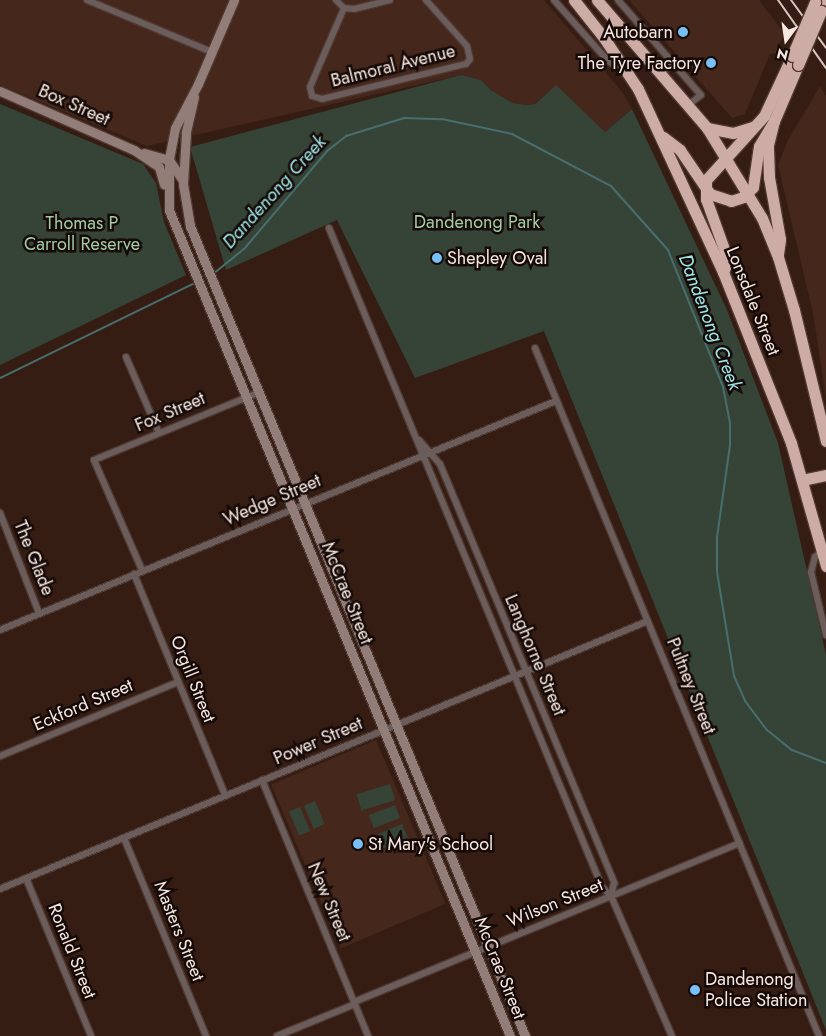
<!DOCTYPE html>
<html>
<head>
<meta charset="utf-8">
<style>
	body { margin:0 }
	#map { position:relative; width:826px; height:1036px; overflow:hidden; background:#351d14; font-family:Jost,sans-serif }
	div>[style] { position:absolute }
	[style*='--x'] { left:calc(var(--x)*1px); top:calc(var(--y)*1px); width:calc(var(--w)*1px); rotate:calc(var(--a)*1deg) }
	.built>* { inset:0; background:#45271c; transform-origin:0 0 }
	.green>* { inset:0; background:#364437; transform-origin:0 0 }
	.stream>* { height:2px; margin:-1px; padding:0 1px; transform-origin:1px; border-radius:1px; background:#486e6f }
	.roads { filter:drop-shadow(1px 0 #503931) drop-shadow(-1px 0 #503931) drop-shadow(0 1px #503931) drop-shadow(0 -1px #503931) }
	.street>* { height:6px; margin:-3px; padding:0 3px; transform-origin:3px; border-radius:3px; background:#6b5d5b }
	.secondary>* { height:9px; margin:-4.5px; padding:0 4.5px; transform-origin:4.5px; border-radius:4.5px; background:#937d79 }
	.highway>* { height:11px; margin:-5.5px; padding:0 5.5px; transform-origin:5.5px; border-radius:5.5px; background:#ceaca6 }
	.rail>* { height:2px; margin:-1px; padding:0 1px; transform-origin:1px; border-radius:1px; background:#d8c6c0 }
	.bridges { filter:drop-shadow(1px 0 #503931) drop-shadow(-1px 0 #503931) drop-shadow(0 1px #503931) drop-shadow(0 -1px #503931) }
	.highway-bridge>* { height:11px; margin:-5.5px; padding:0 5.5px; transform-origin:5.5px; border-radius:5.5px; background:#ceaca6 }
	.dots>* { width:14px; height:14px; translate:-50% -50%; box-sizing:border-box; border:2px solid #150a07; border-radius:50% }
	span { translate:-50% -50%; white-space:nowrap; text-align:center; line-height:1.15; -webkit-text-stroke:5px #150a07; paint-order:stroke }
	.poi-label { font-size:18px; color:#f7e7e1 }
	.right { translate:-100% -50%; text-align:right }
	.left { translate:0 -50%; text-align:left }
	.street-label { font-size:18px; color:#f7e7e1 }
	.park-label { font-size:18px; color:#a1cda5 }
	.water-label { font-size:19px; color:#9ce6e8; font-style:italic }
	.north { position:absolute; left:761px; top:15px; width:50px; height:50px; -webkit-text-stroke:4px #150a07; paint-order:stroke; rotate:194deg; font-size:14px; font-weight:700; line-height:20px; text-align:center; color:#f7e7e1 }
	.north::after { content:''; display:block; margin:auto; width:18px; height:22px; background:#f7e7e1; clip-path:polygon(50% 0,100% 100%,50% 72%,0 100%) }
</style>
</head>
<body>
<div id="map">
	<div class="built">
		<i style="clip-path:polygon(0 0,544px 0,623px 93px,632px 109px,605px 132px,556px 86px,534px 104px,525px 105px,513px 103px,492px 91px,481px 80px,461px 75px,147px 146px,0 85px)"></i>
		<i style="clip-path:polygon(629px 0,759px 0,784px 33px,776px 53px,770px 54px,745px 114px,732px 118px)"></i>
		<i style="clip-path:polygon(820px 86px,826px 96px,826px 398px,813px 313px,778px 165px,788px 140px)"></i>
		<i style="left:376px;top:740px;width:178px;height:114px;rotate:67deg"></i>
	</div>
	<div class="green">
		<i style="clip-path:polygon(461px 75px,481px 80px,492px 91px,513px 103px,525px 105px,535px 104px,556px 85px,605px 132px,632px 109px,727px 310px,778px 443px,826px 655px,826px 1030px,544px 331px,415px 378px,337px 220px,226px 270px,190px 147px)"></i>
		<i style="clip-path:polygon(0 104px,143px 164px,156px 183px,164px 222px,186px 275px,0 365px)"></i>
		<i style="left:390px;top:784px;width:17px;height:35px;rotate:73deg"></i>
		<i style="left:315px;top:801px;width:25px;height:12px;rotate:67deg"></i>
		<i style="left:395px;top:805px;width:14px;height:28px;rotate:69deg"></i>
		<i style="left:300px;top:807px;width:26px;height:12px;rotate:67deg"></i>
		<i style="left:402px;top:824px;width:15px;height:27px;rotate:67deg"></i>
	</div>
	<div class="stream">
		<i style="--x:213;--y:274;--w:40;--a:-39"></i>
		<i style="--x:244;--y:249;--w:128;--a:-49.7"></i>
		<i style="--x:327;--y:151;--w:24;--a:-38"></i>
		<i style="--x:346;--y:136;--w:61;--a:-17.2"></i>
		<i style="--x:404;--y:118;--w:38;--a:2"></i>
		<i style="--x:442;--y:119;--w:72;--a:12.1"></i>
		<i style="--x:512;--y:134;--w:112;--a:27.7"></i>
		<i style="--x:611;--y:186;--w:86;--a:48.3"></i>
		<i style="--x:668;--y:250;--w:148;--a:68.1"></i>
		<i style="--x:723;--y:387;--w:38;--a:79"></i>
		<i style="--x:730;--y:424;--w:21;--a:90"></i>
		<i style="--x:730;--y:445;--w:93;--a:98"></i>
		<i style="--x:717;--y:537;--w:35;--a:90"></i>
		<i style="--x:717;--y:572;--w:105;--a:80.7"></i>
		<i style="--x:734;--y:676;--w:27;--a:66"></i>
		<i style="--x:745;--y:701;--w:36;--a:53"></i>
		<i style="--x:767;--y:730;--w:32;--a:39"></i>
		<i style="--x:792;--y:750;--w:36;--a:21"></i>
		<i style="--x:0;--y:378;--w:217;--a:-26"></i>
	</div>
	<div class="roads">
		<div class="street">
			<i style="--x:87;--y:0;--w:135;--a:22.6"></i>
			<i style="--x:336;--y:0;--w:11;--a:45"></i>
			<i style="--x:344;--y:8;--w:10;--a:6"></i>
			<i style="--x:354;--y:9;--w:37;--a:-14"></i>
			<i style="--x:554;--y:0;--w:80;--a:48.5"></i>
			<i style="--x:607;--y:60;--w:23;--a:34"></i>
			<i style="--x:618;--y:0;--w:126;--a:48.9"></i>
			<i style="--x:701;--y:95;--w:18;--a:142"></i>
			<i style="--x:344;--y:8;--w:86;--a:113.3"></i>
			<i style="--x:310;--y:87;--w:9;--a:77"></i>
			<i style="--x:312;--y:96;--w:10;--a:17"></i>
			<i style="--x:322;--y:99;--w:148;--a:-13.7"></i>
			<i style="--x:466;--y:64;--w:6;--a:-51"></i>
			<i style="--x:470;--y:59;--w:13;--a:-103"></i>
			<i style="--x:467;--y:46;--w:62;--a:-131.7"></i>
			<i style="--x:661;--y:74;--w:16;--a:-43"></i>
			<i style="--x:329;--y:228;--w:713;--a:67.5"></i>
			<i style="--x:602;--y:887;--w:13;--a:45"></i>
			<i style="--x:611;--y:896;--w:153;--a:66.5"></i>
			<i style="--x:535;--y:348;--w:744;--a:67.57"></i>
			<i style="--x:126;--y:357;--w:83;--a:66.5"></i>
			<i style="--x:419;--y:440;--w:32;--a:49"></i>
			<i style="--x:440;--y:464;--w:454;--a:67.4"></i>
			<i style="--x:614;--y:883;--w:13;--a:103"></i>
			<i style="--x:0;--y:513;--w:107;--a:68.7"></i>
			<i style="--x:823;--y:551;--w:10;--a:143"></i>
			<i style="--x:815;--y:557;--w:16;--a:105"></i>
			<i style="--x:811;--y:572;--w:65;--a:76.6"></i>
			<i style="--x:142;--y:570;--w:120;--a:-113.6"></i>
			<i style="--x:94;--y:460;--w:176;--a:-22.3"></i>
			<i style="--x:134;--y:574;--w:239;--a:67.6"></i>
			<i style="--x:0;--y:630;--w:601;--a:-22.39"></i>
			<i style="--x:0;--y:756;--w:193;--a:-22.6"></i>
			<i style="--x:262;--y:780;--w:277;--a:67.5"></i>
			<i style="--x:124;--y:838;--w:214;--a:67.5"></i>
			<i style="--x:26;--y:878;--w:171;--a:67.6"></i>
			<i style="--x:0;--y:889;--w:701;--a:-22.47"></i>
			<i style="--x:354;--y:1002;--w:417;--a:-22.4"></i>
			<i style="--x:277;--y:1036;--w:84;--a:-22.3"></i>
		</div>
		<div class="secondary">
			<i style="--x:234;--y:0;--w:91;--a:113.2"></i>
			<i style="--x:198;--y:84;--w:50;--a:117.6"></i>
			<i style="--x:175;--y:128;--w:33;--a:101"></i>
			<i style="--x:169;--y:160;--w:50;--a:90"></i>
			<i style="--x:169;--y:210;--w:894;--a:67.57"></i>
			<i style="--x:0;--y:91;--w:146;--a:23.8"></i>
			<i style="--x:134;--y:150;--w:30;--a:34"></i>
			<i style="--x:159;--y:167;--w:18;--a:74"></i>
			<i style="--x:194;--y:97;--w:37;--a:103"></i>
			<i style="--x:186;--y:133;--w:51;--a:93.4"></i>
			<i style="--x:183;--y:184;--w:43;--a:80.5"></i>
			<i style="--x:190;--y:226;--w:877;--a:67.53"></i>
			<i style="--x:144;--y:153;--w:26;--a:16"></i>
			<i style="--x:169;--y:160;--w:23;--a:56"></i>
		</div>
		<div class="highway">
			<i style="--x:574;--y:0;--w:48;--a:51.7"></i>
			<i style="--x:604;--y:38;--w:61;--a:56.3"></i>
			<i style="--x:638;--y:89;--w:202;--a:65.1"></i>
			<i style="--x:723;--y:272;--w:184;--a:68.3"></i>
			<i style="--x:791;--y:443;--w:128;--a:74.1"></i>
			<i style="--x:597;--y:0;--w:169;--a:49.3"></i>
			<i style="--x:707;--y:128;--w:105;--a:58.6"></i>
			<i style="--x:762;--y:218;--w:42;--a:67.7"></i>
			<i style="--x:778;--y:257;--w:55;--a:73.2"></i>
			<i style="--x:794;--y:310;--w:135;--a:76.3"></i>
			<i style="--x:821;--y:11;--w:12;--a:-66"></i>
			<i style="--x:707;--y:128;--w:26;--a:11"></i>
			<i style="--x:733;--y:133;--w:21;--a:-17"></i>
			<i style="--x:663;--y:137;--w:21;--a:37"></i>
			<i style="--x:680;--y:150;--w:53;--a:55.7"></i>
			<i style="--x:710;--y:194;--w:22;--a:18"></i>
			<i style="--x:731;--y:201;--w:13;--a:-18"></i>
			<i style="--x:743;--y:197;--w:14;--a:-45"></i>
			<i style="--x:753;--y:187;--w:41;--a:-81.7"></i>
			<i style="--x:759;--y:146;--w:29;--a:-59"></i>
			<i style="--x:778;--y:254;--w:15;--a:-82"></i>
			<i style="--x:780;--y:239;--w:63;--a:-100.1"></i>
			<i style="--x:769;--y:177;--w:32;--a:-92"></i>
			<i style="--x:768;--y:145;--w:25;--a:-76"></i>
			<i style="--x:774;--y:121;--w:61;--a:-66.8"></i>
			<i style="--x:723;--y:272;--w:13;--a:-67"></i>
			<i style="--x:728;--y:260;--w:65;--a:-109.8"></i>
			<i style="--x:706;--y:199;--w:19;--a:-90"></i>
			<i style="--x:706;--y:180;--w:86;--a:-47.8"></i>
			<i style="--x:764;--y:116;--w:66;--a:-65"></i>
			<i style="--x:802;--y:480;--w:25;--a:-12"></i>
		</div>
	</div>
	<div class="rail">
		<i style="--x:778;--y:0;--w:83;--a:54.8"></i>
		<i style="--x:791;--y:0;--w:59;--a:53.9"></i>
	</div>
	<div class="bridges">
		<div class="highway-bridge">
			<i style="--x:792;--y:56;--w:59;--a:-66.9"></i>
			<i style="--x:798;--y:65;--w:59;--a:-66.9"></i>
		</div>
	</div>
	<div class="dots">
		<i style="left:683px;top:32px;background:#79bff8"></i>
		<i style="left:711px;top:63px;background:#79bff8"></i>
		<i style="left:437px;top:258px;background:#79bff8"></i>
		<i style="left:358px;top:844px;background:#79bff8"></i>
		<i style="left:695px;top:990px;background:#79bff8"></i>
	</div>
	<div class="poi-label">
		<span class="right" style="left:673px;top:32px">Autobarn</span>
		<span class="right" style="left:701px;top:63px">The Tyre Factory</span>
		<span class="left" style="left:447px;top:258px">Shepley Oval</span>
		<span class="left" style="left:368px;top:844px">St Mary's School</span>
		<span class="left" style="left:705px;top:990px">Dandenong<br>Police Station</span>
	</div>
	<div class="street-label">
		<span style="left:393px;top:66px;rotate:-14deg">Balmoral Avenue</span>
		<span style="left:74px;top:105px;rotate:24deg">Box Street</span>
		<span style="left:753px;top:301px;rotate:68deg">Lonsdale Street</span>
		<span style="left:170px;top:412px;rotate:-23deg">Fox Street</span>
		<span style="left:272px;top:500px;rotate:-23deg">Wedge Street</span>
		<span style="left:34px;top:558px;rotate:68deg">The Glade</span>
		<span style="left:347px;top:593px;rotate:68deg">McCrae Street</span>
		<span style="left:535px;top:655px;rotate:67deg">Langhorne Street</span>
		<span style="left:193px;top:679px;rotate:68deg">Orgill Street</span>
		<span style="left:691px;top:686px;rotate:68deg">Pultney Street</span>
		<span style="left:83px;top:705px;rotate:-23deg">Eckford Street</span>
		<span style="left:318px;top:741px;rotate:-23deg">Power Street</span>
		<span style="left:329px;top:902px;rotate:67deg">New Street</span>
		<span style="left:555px;top:903px;rotate:-22deg">Wilson Street</span>
		<span style="left:179px;top:931px;rotate:68deg">Masters Street</span>
		<span style="left:72px;top:951px;rotate:68deg">Ronald Street</span>
		<span style="left:500px;top:968px;rotate:68deg">McCrae Street</span>
	</div>
	<div class="park-label">
		<span style="left:477px;top:222px">Dandenong Park</span>
		<span style="left:82px;top:234px">Thomas P<br>Carroll Reserve</span>
	</div>
	<div class="water-label">
		<span style="left:274px;top:192px;rotate:-48deg">Dandenong Creek</span>
		<span style="left:710px;top:322px;rotate:69deg">Dandenong Creek</span>
	</div>
	<div class="north">N</div>
</div>
</body>
</html>
